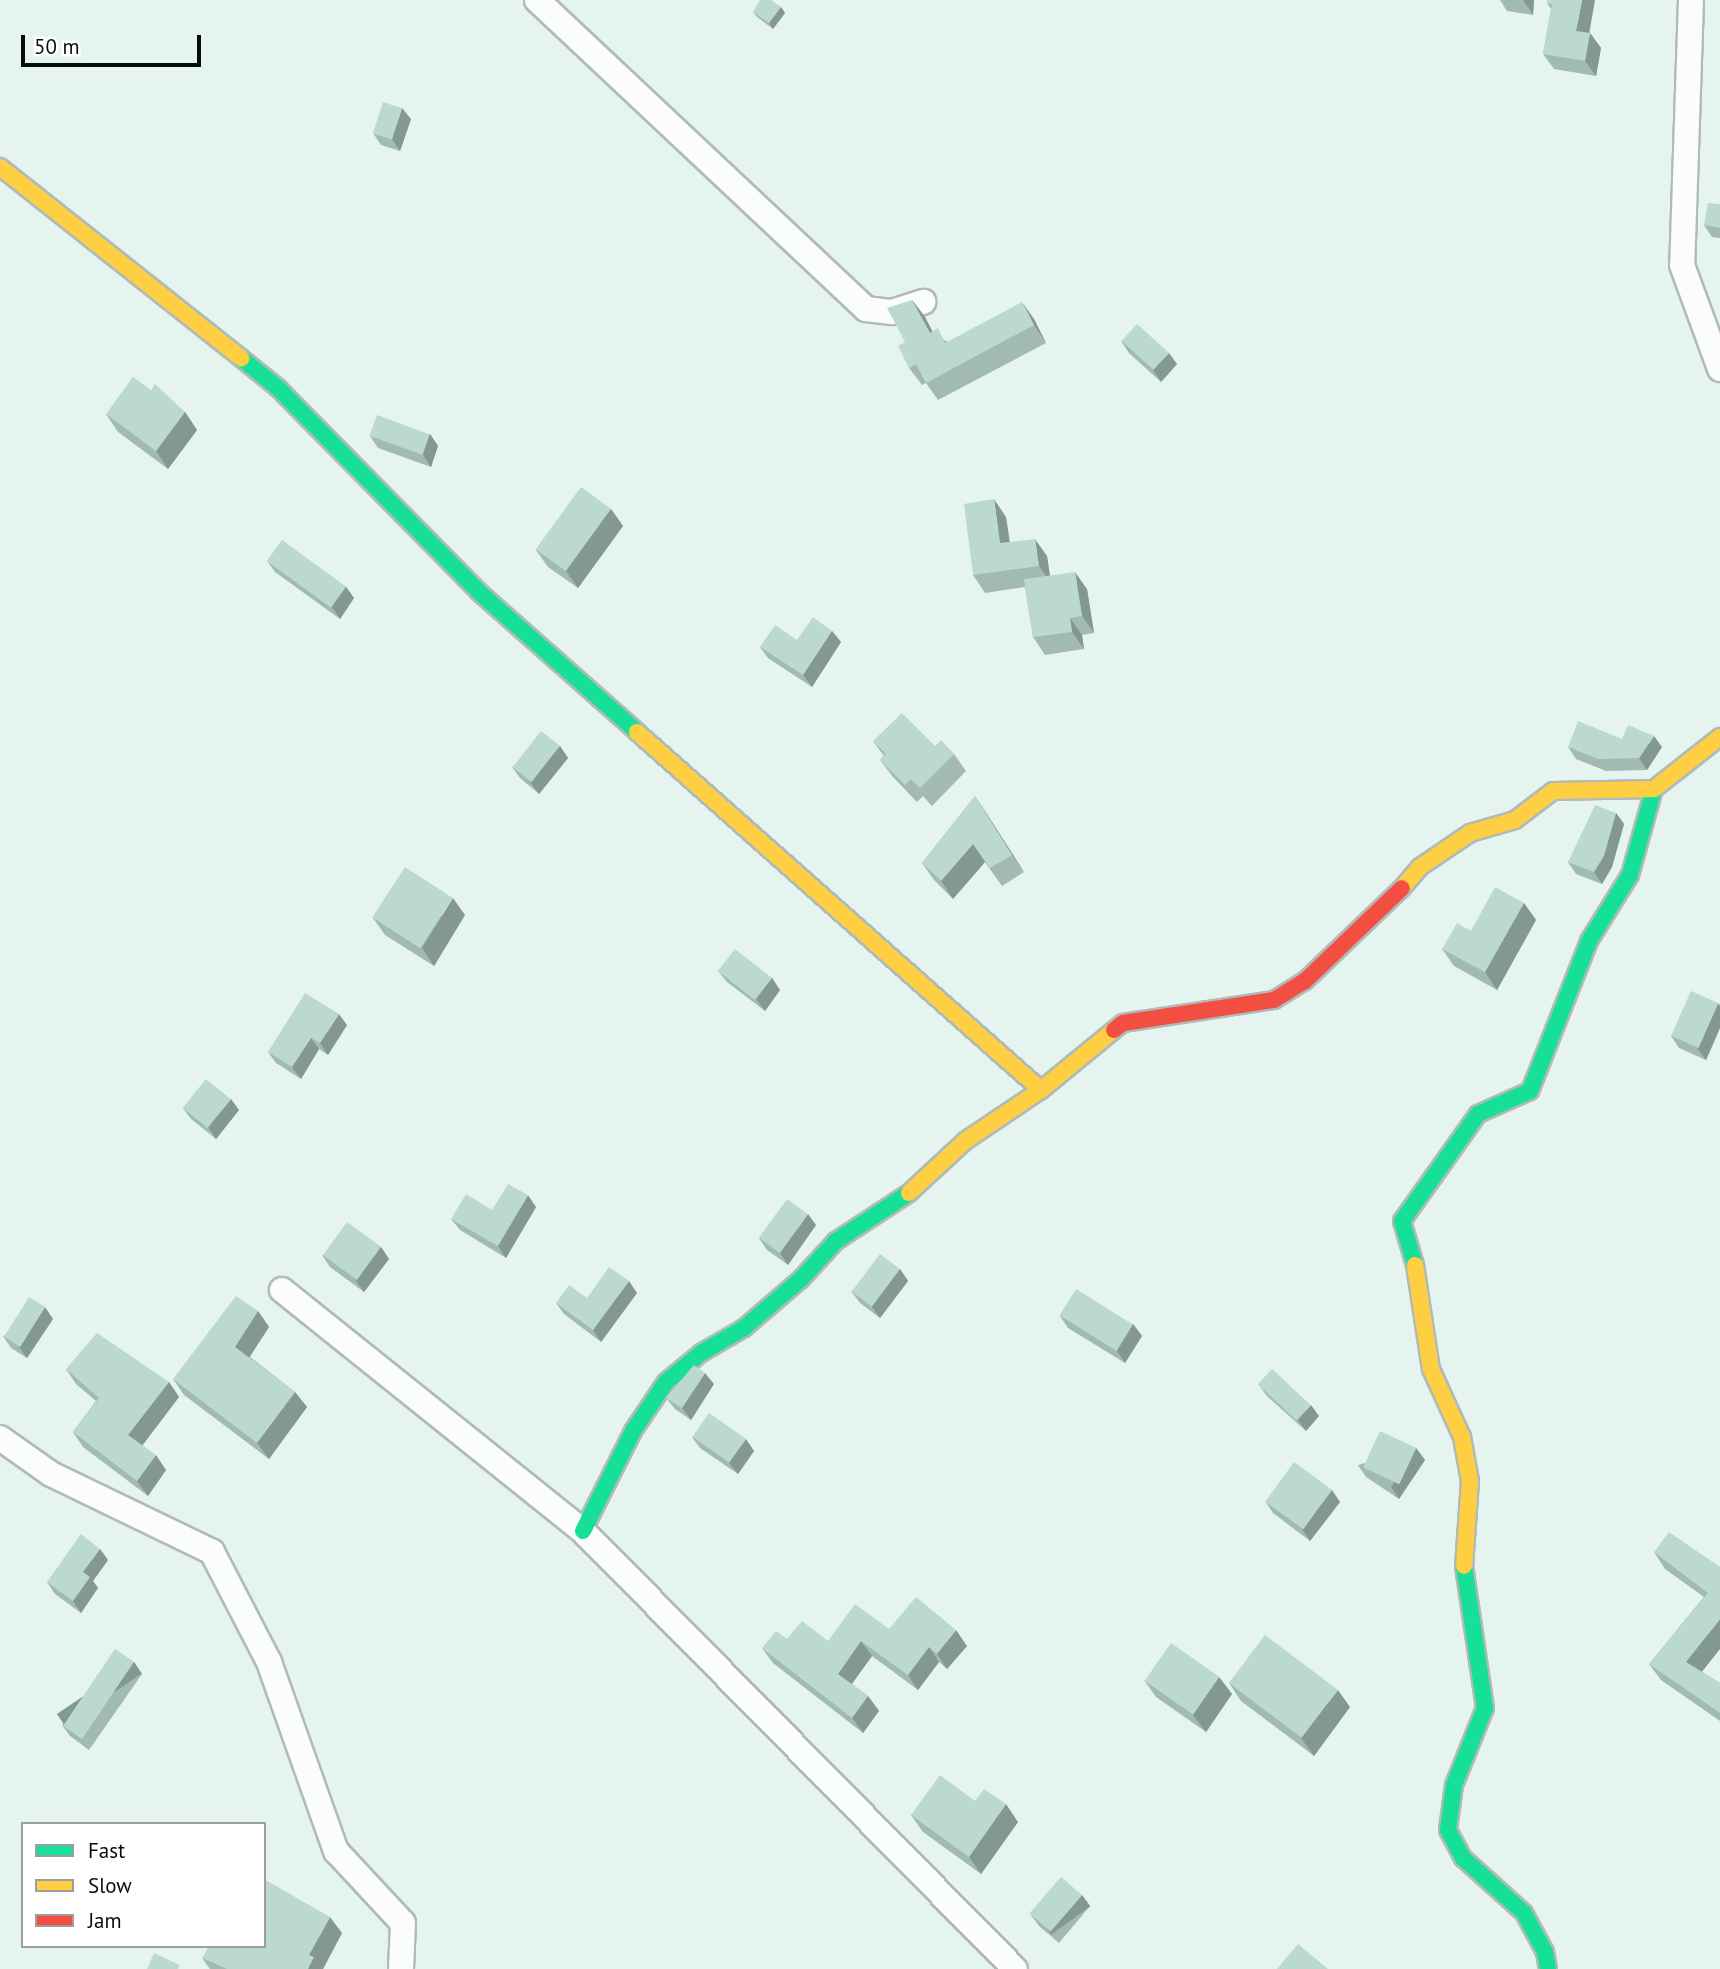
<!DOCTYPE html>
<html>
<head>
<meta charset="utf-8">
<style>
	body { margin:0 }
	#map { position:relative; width:1720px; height:1969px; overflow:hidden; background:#e5f4ef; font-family:"PT Sans",sans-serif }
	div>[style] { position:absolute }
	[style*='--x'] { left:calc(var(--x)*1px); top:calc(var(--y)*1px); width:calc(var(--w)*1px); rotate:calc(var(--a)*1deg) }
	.roads { filter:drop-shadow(2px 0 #b0bbb7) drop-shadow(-2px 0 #b0bbb7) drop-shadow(0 2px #b0bbb7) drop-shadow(0 -2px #b0bbb7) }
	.street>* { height:24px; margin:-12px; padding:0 12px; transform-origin:12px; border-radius:12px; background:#fbfdfd }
	.fast>* { height:16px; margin:-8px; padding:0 8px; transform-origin:8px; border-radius:8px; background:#16e098 }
	.slow>* { height:16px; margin:-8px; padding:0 8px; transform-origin:8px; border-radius:8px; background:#ffcf43 }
	.jam>* { height:16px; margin:-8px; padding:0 8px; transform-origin:8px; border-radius:8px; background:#f24e42 }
	.wall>* { inset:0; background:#a1bbb3 }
	.shaded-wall>* { inset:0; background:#839892; transform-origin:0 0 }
	.building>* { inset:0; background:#bbd9d0; transform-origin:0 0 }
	span { translate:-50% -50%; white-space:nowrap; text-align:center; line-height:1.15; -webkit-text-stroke:5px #fff; paint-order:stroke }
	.legend { position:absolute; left:21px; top:1822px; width:245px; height:126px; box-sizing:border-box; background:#fff; border:2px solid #9b9f9d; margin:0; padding:9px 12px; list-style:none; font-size:21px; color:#060e0b }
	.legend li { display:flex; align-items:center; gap:14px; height:35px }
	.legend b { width:35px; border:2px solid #9b9f9d }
	.scale { position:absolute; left:21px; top:35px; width:180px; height:32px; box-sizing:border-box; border:4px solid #060e0b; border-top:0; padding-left:9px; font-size:21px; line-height:24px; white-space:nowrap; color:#060e0b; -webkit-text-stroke:5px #fff; paint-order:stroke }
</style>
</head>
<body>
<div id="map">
	<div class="roads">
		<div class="street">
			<i style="--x:537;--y:0;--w:451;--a:43.2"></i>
			<i style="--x:866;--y:309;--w:26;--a:7"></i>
			<i style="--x:892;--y:312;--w:33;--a:-18"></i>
			<i style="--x:1691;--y:0;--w:265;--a:91.9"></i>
			<i style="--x:1682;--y:265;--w:111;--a:69.9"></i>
			<i style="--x:282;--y:1290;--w:386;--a:38.7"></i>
			<i style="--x:583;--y:1531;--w:615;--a:45.4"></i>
			<i style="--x:0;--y:1438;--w:62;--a:35.2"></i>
			<i style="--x:51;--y:1474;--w:179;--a:25.8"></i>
			<i style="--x:212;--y:1552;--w:124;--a:62.6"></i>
			<i style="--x:269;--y:1662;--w:201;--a:70.5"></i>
			<i style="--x:336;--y:1851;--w:98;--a:47.1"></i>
			<i style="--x:403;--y:1923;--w:46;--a:92.5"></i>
		</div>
		<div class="fast">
			<i style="--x:241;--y:358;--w:48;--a:39"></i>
			<i style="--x:278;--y:388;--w:286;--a:45.4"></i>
			<i style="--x:479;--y:592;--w:211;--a:41.5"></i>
			<i style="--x:1415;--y:1265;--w:46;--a:-106.5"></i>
			<i style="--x:1402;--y:1221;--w:131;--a:-54.6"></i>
			<i style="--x:1478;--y:1114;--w:57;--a:-23.9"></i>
			<i style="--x:1530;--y:1091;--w:161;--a:-68.5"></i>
			<i style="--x:1589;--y:941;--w:78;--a:-58.2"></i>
			<i style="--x:1630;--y:875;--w:89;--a:-74.4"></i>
			<i style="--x:583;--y:1531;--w:112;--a:-63.4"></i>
			<i style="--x:633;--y:1431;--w:59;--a:-56"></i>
			<i style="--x:666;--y:1382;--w:45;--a:-39.6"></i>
			<i style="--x:701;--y:1353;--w:50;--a:-30.2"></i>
			<i style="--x:744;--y:1328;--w:75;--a:-40.7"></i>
			<i style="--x:801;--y:1279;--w:52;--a:-47.4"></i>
			<i style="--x:836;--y:1241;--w:87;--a:-33.3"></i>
			<i style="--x:1464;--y:1566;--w:144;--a:81.6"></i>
			<i style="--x:1485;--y:1708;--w:83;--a:111.9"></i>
			<i style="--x:1454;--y:1785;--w:45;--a:97.6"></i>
			<i style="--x:1448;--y:1830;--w:32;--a:62"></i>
			<i style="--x:1463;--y:1858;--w:82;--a:42"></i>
			<i style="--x:1524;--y:1913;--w:44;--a:61.7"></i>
			<i style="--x:1545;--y:1952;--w:17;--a:80"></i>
		</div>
		<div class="slow">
			<i style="--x:0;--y:167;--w:308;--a:38.4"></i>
			<i style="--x:637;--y:732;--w:540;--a:41.55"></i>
			<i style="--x:1402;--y:888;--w:28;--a:-49"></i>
			<i style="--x:1420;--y:867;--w:60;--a:-34.2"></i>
			<i style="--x:1470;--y:833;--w:47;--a:-16.1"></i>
			<i style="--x:1515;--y:820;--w:48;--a:-37.3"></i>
			<i style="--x:1553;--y:791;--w:101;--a:-1.1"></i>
			<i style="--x:1654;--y:789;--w:84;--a:-38.2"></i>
			<i style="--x:909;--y:1193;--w:76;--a:-42.9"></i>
			<i style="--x:965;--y:1141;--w:92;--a:-33.9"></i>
			<i style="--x:1041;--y:1090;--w:94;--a:-39.4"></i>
			<i style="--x:1415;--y:1265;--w:105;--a:81.3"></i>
			<i style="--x:1431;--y:1369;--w:75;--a:65.5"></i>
			<i style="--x:1462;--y:1437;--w:45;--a:79.7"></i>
			<i style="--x:1470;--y:1481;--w:85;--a:94"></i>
		</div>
		<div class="jam">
			<i style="--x:1114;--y:1030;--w:11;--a:-38"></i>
			<i style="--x:1123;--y:1023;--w:153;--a:-8.7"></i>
			<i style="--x:1274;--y:1000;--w:36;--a:-32"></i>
			<i style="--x:1305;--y:981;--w:134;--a:-43.8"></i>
		</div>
	</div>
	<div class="wall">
		<i style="clip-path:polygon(1500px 0,1534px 0,1533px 15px,1507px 11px)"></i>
		<i style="clip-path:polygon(1547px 0,1590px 33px,1601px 48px,1596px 76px,1554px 69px,1543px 54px,1551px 9px,1547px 3px)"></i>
		<i style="clip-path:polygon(781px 7px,785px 13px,773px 29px,757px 17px,753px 12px)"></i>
		<i style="clip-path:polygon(411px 119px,400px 151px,381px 145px,373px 133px)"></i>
		<i style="clip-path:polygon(1720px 204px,1720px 238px,1712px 237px,1704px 225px)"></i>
		<i style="clip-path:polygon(912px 300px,925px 317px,932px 331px,947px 342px,1034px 319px,1046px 343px,938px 400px,926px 383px,922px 385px,909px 368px,905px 342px)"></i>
		<i style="clip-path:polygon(1121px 341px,1177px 364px,1161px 382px,1129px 353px)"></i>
		<i style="clip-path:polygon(151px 390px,185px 412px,197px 430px,168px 469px,118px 432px,106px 414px)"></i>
		<i style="clip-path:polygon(430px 434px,438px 446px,431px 467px,378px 448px,370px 436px)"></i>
		<i style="clip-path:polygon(611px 509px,623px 526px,578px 588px,548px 567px,536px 550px)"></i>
		<i style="clip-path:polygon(1006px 517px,1010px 542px,1047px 556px,1050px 576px,1087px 589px,1094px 633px,1082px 635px,1084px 649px,1045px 655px,1033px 637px,1025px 587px,985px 593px,973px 575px)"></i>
		<i style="clip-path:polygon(267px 561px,346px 587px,354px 598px,340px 619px,275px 572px)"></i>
		<i style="clip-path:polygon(832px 631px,841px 642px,812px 687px,768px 658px,760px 647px,797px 640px)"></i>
		<i style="clip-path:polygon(1622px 739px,1662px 747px,1647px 770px,1606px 771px,1576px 759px,1568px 747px)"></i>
		<i style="clip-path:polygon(873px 741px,935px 746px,954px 754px,966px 771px,932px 806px,923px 796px,917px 802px,893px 777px,880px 760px,884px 756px)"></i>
		<i style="clip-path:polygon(560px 746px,568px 758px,539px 794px,520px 778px,512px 767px)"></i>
		<i style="clip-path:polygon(975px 796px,1024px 872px,1002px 886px,985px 862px,953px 899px,934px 880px,922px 863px)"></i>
		<i style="clip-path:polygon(1616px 813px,1624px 824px,1612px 867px,1602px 884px,1576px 874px,1568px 862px)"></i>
		<i style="clip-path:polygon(1524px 903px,1536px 920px,1497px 990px,1454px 966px,1442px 949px,1471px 931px)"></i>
		<i style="clip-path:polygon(465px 915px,434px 966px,385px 935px,373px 918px)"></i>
		<i style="clip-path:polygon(718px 971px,772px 978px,780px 990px,765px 1011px,727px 982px)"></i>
		<i style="clip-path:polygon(1718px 1003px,1720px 1006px,1720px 1028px,1706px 1060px,1679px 1048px,1671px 1036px)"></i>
		<i style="clip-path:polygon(347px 1025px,328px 1055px,319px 1049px,301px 1079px,276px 1063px,268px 1052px)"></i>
		<i style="clip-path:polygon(183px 1108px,239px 1110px,216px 1139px,191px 1119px)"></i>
		<i style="clip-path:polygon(536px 1207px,506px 1258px,460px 1230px,451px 1219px)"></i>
		<i style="clip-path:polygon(816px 1225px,788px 1265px,767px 1250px,759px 1238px)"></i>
		<i style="clip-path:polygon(381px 1247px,389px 1259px,364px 1292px,330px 1267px,322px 1255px)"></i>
		<i style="clip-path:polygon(900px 1269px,908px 1281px,880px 1318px,860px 1303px,851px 1291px)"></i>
		<i style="clip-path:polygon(637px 1293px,601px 1342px,564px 1314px,556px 1303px,587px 1298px)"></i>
		<i style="clip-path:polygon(258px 1311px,269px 1327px,250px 1357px,295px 1392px,307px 1407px,269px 1459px,184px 1395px,173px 1379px)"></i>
		<i style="clip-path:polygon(1060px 1316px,1133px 1324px,1142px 1336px,1125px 1363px,1068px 1328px)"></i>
		<i style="clip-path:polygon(53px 1319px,27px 1358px,11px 1348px,3px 1336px)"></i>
		<i style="clip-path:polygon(66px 1369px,169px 1382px,179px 1397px,142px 1445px,166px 1470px,148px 1496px,83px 1447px,73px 1432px,96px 1401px,76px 1384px)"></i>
		<i style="clip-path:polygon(714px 1384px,691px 1420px,675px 1409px,666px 1398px)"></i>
		<i style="clip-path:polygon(1258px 1384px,1319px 1416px,1306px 1431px,1267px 1396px)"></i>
		<i style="clip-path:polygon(692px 1437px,754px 1451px,738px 1474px,700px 1448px)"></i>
		<i style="clip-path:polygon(1416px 1448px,1425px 1460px,1399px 1499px,1366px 1477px,1358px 1465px)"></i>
		<i style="clip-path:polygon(1265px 1501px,1340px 1502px,1310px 1541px,1273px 1513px)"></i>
		<i style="clip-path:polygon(100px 1549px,108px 1560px,93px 1581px,98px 1588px,81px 1613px,55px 1594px,47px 1582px)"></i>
		<i style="clip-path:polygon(1654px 1552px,1720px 1567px,1702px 1672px,1720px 1683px,1720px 1721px,1661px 1680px,1649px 1664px,1704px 1597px,1665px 1569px)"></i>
		<i style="clip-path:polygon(889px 1629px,967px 1646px,947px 1669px,939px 1662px,918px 1690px,872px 1656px,852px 1684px,868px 1696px,879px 1711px,863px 1733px,773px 1663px,762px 1648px,787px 1639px,828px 1641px)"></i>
		<i style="clip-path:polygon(134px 1662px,142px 1674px,89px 1750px,70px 1736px,62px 1725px)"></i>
		<i style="clip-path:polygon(1219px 1677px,1232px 1694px,1206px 1732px,1156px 1697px,1144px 1680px)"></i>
		<i style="clip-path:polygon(1229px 1683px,1350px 1707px,1314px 1756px,1241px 1701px)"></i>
		<i style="clip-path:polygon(975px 1801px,1018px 1822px,981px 1874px,923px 1832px,911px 1815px)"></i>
		<i style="clip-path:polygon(1082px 1895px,1090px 1906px,1059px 1943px,1039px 1926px,1031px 1915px)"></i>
		<i style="clip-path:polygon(342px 1933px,323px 1969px,210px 1969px,202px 1958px)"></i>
	</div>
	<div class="shaded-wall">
		<i style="clip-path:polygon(1523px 0,1534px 0,1533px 15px)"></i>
		<i style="clip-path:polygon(1582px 0,1595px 0,1587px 46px,1576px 31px)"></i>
		<i style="clip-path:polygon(781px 7px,785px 13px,773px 29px,769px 23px)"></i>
		<i style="clip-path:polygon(1590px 33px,1601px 48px,1596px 76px,1585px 61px)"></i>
		<i style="clip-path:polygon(402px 108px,411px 119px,400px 151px,392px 139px)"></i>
		<i style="clip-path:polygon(912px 300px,925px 317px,942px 350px,930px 333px)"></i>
		<i style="clip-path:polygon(1022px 302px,1034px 319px,1046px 343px,1034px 325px)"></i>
		<i style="clip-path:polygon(1169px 353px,1177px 364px,1161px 382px,1153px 370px)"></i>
		<i style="clip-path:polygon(185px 412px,197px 430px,168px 469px,156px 451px)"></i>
		<i style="clip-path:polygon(430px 434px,438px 446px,431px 467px,423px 455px)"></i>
		<i style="clip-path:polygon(994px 499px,1006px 517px,1012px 561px,1000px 543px)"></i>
		<i style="clip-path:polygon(611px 509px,623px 526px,578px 588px,566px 571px)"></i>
		<i style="clip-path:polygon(1035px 539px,1047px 556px,1051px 583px,1039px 566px)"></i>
		<i style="clip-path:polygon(1075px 572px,1087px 589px,1094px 633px,1082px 616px)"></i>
		<i style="clip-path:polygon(346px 587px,354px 598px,340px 619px,332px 607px)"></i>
		<i style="clip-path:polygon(1070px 618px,1082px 635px,1084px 649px,1072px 632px)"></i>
		<i style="clip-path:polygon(832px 631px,841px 642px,812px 687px,803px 675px)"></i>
		<i style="clip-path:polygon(1654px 736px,1662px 747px,1647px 770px,1639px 758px)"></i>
		<i style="clip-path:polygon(560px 746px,568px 758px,539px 794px,530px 782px)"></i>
		<i style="clip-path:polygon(975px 796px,987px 814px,1024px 872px,1012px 855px)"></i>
		<i style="clip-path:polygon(1616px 813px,1624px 824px,1612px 867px,1602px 884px,1594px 872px)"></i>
		<i style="clip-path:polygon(973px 844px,985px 862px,953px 899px,941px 881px)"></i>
		<i style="clip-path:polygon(453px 898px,465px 915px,434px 966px,422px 948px)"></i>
		<i style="clip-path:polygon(1524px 903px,1536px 920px,1497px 990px,1485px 972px)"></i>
		<i style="clip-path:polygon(772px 978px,780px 990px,765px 1011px,756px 999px)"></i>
		<i style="clip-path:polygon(1718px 1003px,1720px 1006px,1720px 1028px,1706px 1060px,1697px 1048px)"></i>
		<i style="clip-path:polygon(339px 1014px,347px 1025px,328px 1055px,320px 1043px)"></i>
		<i style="clip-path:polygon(311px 1038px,319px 1049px,301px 1079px,292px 1067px)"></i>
		<i style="clip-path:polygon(231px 1099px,239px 1110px,216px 1139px,208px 1127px)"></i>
		<i style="clip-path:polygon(528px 1195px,536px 1207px,506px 1258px,498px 1246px)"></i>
		<i style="clip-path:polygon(808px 1214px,816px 1225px,788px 1265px,780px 1253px)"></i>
		<i style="clip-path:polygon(381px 1247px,389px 1259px,364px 1292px,356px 1281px)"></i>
		<i style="clip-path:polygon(900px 1269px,908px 1281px,880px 1318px,872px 1307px)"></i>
		<i style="clip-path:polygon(629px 1281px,637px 1293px,601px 1342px,593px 1330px)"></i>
		<i style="clip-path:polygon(45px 1307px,53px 1319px,27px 1358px,19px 1347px)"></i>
		<i style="clip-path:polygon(258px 1311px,269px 1327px,246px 1362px,235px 1347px)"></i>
		<i style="clip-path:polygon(1133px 1324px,1142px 1336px,1125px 1363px,1117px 1351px)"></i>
		<i style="clip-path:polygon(705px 1373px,714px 1384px,691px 1420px,682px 1408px)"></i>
		<i style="clip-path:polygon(169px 1382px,179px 1397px,139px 1450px,128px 1435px)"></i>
		<i style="clip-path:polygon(295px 1392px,307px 1407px,269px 1459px,257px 1443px)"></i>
		<i style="clip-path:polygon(1311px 1405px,1319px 1416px,1306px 1431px,1298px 1420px)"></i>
		<i style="clip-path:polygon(746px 1439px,754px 1451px,738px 1474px,729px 1463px)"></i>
		<i style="clip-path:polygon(1416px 1448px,1425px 1460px,1399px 1499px,1391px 1487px)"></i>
		<i style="clip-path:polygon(156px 1455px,166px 1470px,148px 1496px,137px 1481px)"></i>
		<i style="clip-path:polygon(1332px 1490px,1340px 1502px,1310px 1541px,1302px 1529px)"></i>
		<i style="clip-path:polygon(100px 1549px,108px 1560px,93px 1581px,98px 1588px,81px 1613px,73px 1601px,83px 1572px)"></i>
		<i style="clip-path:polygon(1720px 1619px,1720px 1649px,1697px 1678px,1686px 1662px)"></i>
		<i style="clip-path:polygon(956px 1630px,967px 1646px,947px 1669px,937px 1654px)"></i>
		<i style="clip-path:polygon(861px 1641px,872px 1656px,848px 1689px,838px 1674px)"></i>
		<i style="clip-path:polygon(929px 1647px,939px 1662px,918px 1690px,908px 1675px)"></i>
		<i style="left:134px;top:1662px;width:14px;height:93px;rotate:56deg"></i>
		<i style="clip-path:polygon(1219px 1677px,1232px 1694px,1206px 1732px,1193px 1715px)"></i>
		<i style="clip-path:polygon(1338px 1690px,1350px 1707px,1314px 1756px,1301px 1738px)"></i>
		<i style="clip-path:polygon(868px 1696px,879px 1711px,863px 1733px,852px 1718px)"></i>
		<i style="clip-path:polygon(1006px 1804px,1018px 1822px,981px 1874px,969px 1857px)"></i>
		<i style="left:1082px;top:1895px;width:14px;height:48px;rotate:54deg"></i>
		<i style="clip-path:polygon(330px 1917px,342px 1933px,323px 1969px,308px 1969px,309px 1955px)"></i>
	</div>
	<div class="building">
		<i style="clip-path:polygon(760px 0,771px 0,781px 7px,769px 23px,753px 12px)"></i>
		<i style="clip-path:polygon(1547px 0,1582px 0,1576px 31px,1590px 33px,1585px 61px,1543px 54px,1552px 4px,1547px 3px)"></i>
		<i style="left:383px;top:102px;width:20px;height:33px;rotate:18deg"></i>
		<i style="clip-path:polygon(1708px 203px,1720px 204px,1720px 228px,1704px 225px)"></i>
		<i style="clip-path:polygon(912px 300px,930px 333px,938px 328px,945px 343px,1022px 302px,1034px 325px,926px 383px,916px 364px,909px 368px,898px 346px,905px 342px,887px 308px)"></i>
		<i style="left:1137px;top:324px;width:43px;height:23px;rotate:42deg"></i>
		<i style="clip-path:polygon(133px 377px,151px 390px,155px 384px,185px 412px,156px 451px,106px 414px)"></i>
		<i style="left:377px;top:415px;width:56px;height:22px;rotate:20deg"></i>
		<i style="left:581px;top:487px;width:37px;height:77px;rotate:36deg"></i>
		<i style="clip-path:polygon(994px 499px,1000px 543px,1035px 539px,1039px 566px,973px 575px,964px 504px)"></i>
		<i style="left:282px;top:540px;width:79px;height:26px;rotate:36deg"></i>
		<i style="clip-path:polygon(1075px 572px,1082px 616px,1070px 618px,1072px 632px,1033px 637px,1024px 579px)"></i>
		<i style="clip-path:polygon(813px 617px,832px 631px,803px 675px,760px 647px,775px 625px,797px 640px)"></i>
		<i style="clip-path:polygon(902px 713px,935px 746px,941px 740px,954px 754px,920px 788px,911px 779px,905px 785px,880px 760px,886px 754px,873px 741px)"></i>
		<i style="clip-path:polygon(1578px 721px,1622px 739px,1628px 725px,1654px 736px,1639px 758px,1598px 759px,1568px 747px)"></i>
		<i style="left:541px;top:731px;width:24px;height:46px;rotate:38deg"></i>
		<i style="clip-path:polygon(975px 796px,1012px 855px,990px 868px,973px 844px,941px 881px,922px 863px)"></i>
		<i style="clip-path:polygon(1595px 805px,1616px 813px,1604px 856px,1594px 872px,1568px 862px)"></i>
		<i style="left:405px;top:867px;width:57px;height:60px;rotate:33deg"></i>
		<i style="clip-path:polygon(1495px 887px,1524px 903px,1485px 972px,1442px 949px,1457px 923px,1471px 931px)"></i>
		<i style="left:735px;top:949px;width:47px;height:28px;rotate:38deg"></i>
		<i style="left:1691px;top:991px;width:30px;height:49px;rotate:24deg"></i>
		<i style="clip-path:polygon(305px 993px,339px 1014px,320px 1043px,311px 1038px,292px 1067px,268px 1052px)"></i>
		<i style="left:206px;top:1079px;width:32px;height:37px;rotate:39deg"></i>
		<i style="clip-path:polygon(508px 1184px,528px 1195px,498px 1246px,451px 1219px,466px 1194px,492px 1210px)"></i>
		<i style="left:787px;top:1199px;width:26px;height:48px;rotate:36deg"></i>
		<i style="left:347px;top:1222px;width:42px;height:41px;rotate:36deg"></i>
		<i style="left:880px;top:1254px;width:25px;height:47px;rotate:37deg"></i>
		<i style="clip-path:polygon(609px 1267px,629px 1281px,593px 1330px,556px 1303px,569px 1285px,587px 1298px)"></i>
		<i style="left:1076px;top:1289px;width:67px;height:31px;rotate:32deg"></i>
		<i style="clip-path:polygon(236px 1296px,258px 1311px,235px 1347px,295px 1392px,257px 1443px,173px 1379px)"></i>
		<i style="left:29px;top:1297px;width:19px;height:47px;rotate:32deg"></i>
		<i style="clip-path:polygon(97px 1333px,169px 1382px,128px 1435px,156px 1455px,137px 1481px,73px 1432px,99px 1398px,66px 1369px)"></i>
		<i style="clip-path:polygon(694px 1365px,705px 1373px,682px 1408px,666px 1398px)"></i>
		<i style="left:1272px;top:1369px;width:53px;height:21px;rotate:43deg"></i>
		<i style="left:709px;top:1413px;width:45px;height:29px;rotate:35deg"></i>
		<i style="left:1380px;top:1431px;width:40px;height:40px;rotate:25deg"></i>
		<i style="left:1294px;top:1462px;width:47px;height:49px;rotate:36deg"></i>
		<i style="clip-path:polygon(1669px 1532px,1720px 1567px,1720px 1619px,1686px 1662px,1720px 1683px,1720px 1713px,1649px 1664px,1708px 1593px,1654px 1552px)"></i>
		<i style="clip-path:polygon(81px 1534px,100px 1549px,83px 1572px,90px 1577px,73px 1601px,47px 1582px)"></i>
		<i style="clip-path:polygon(916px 1597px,956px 1630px,937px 1654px,929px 1647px,908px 1675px,861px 1641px,838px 1674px,868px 1696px,852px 1718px,762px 1648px,776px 1631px,787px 1639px,802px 1621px,828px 1641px,855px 1604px,889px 1629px)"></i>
		<i style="left:1265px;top:1635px;width:91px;height:60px;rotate:37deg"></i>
		<i style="left:1171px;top:1643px;width:59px;height:46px;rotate:35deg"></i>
		<i style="left:115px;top:1649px;width:23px;height:93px;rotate:34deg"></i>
		<i style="clip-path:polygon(940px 1775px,975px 1801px,984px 1789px,1006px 1804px,969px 1857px,911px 1815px)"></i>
		<i style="left:1061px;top:1877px;width:28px;height:48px;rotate:41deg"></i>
		<i style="clip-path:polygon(264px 1879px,330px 1917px,309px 1955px,314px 1957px,308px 1969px,227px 1969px,202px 1958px,209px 1946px,264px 1946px)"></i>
		<i style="clip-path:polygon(1298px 1944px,1328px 1969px,1277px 1969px)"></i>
		<i style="clip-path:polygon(154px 1953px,180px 1965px,178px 1969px,147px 1969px)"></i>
	</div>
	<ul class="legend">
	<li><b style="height:9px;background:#16e098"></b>Fast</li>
	<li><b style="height:9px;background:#ffcf43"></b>Slow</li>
	<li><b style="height:9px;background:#f24e42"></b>Jam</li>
	</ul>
	<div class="scale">50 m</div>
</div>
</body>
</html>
